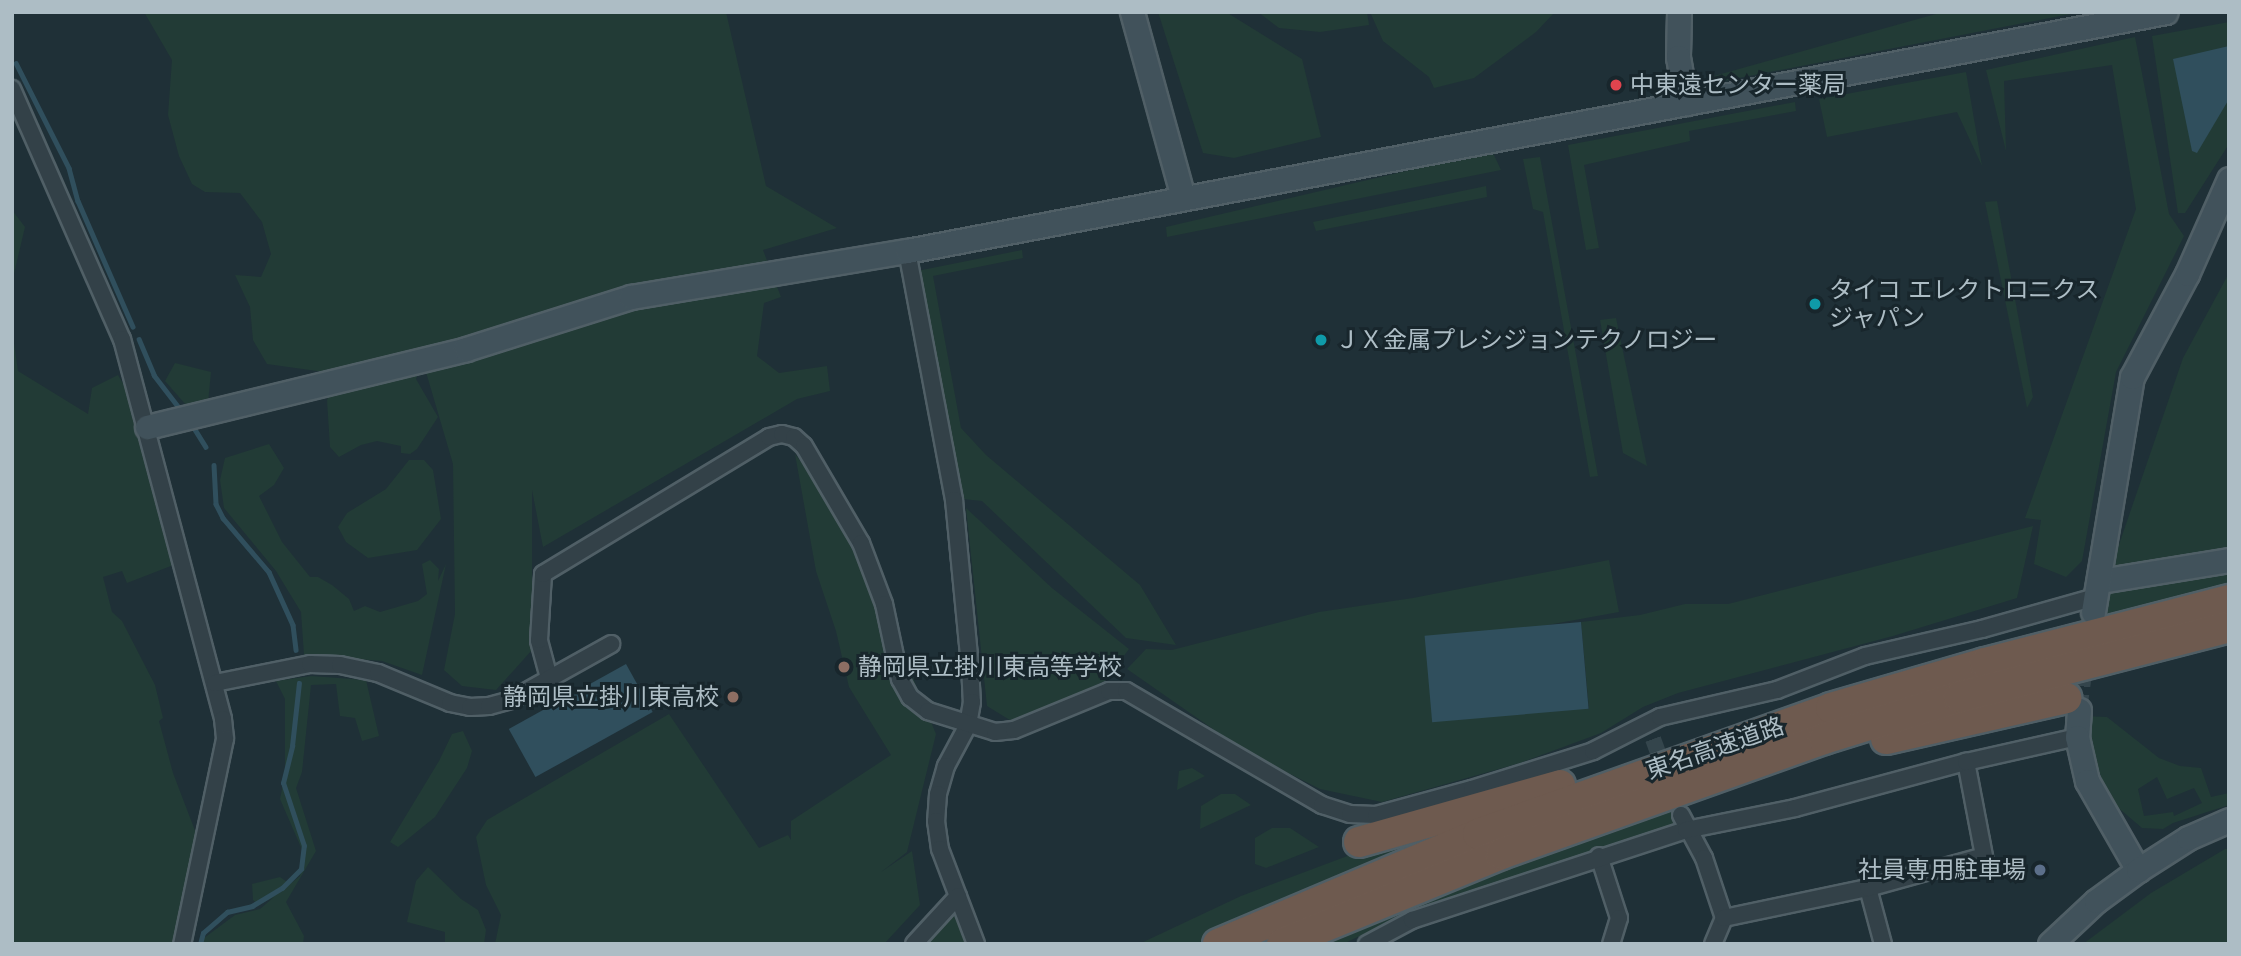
<!DOCTYPE html>
<html>
<head>
<meta charset="utf-8">
<style>
	body { margin:0 }
	#map { position:relative; width:2241px; height:956px; overflow:hidden; background:#1f3037; font-family:Jost,"Noto Sans JP",sans-serif }
	div>[style] { position:absolute }
	[style*='--x'] { left:calc(var(--x)*1px); top:calc(var(--y)*1px); width:calc(var(--w)*1px); rotate:calc(var(--a)*1deg) }
	.green>* { inset:0; background:#223b36 }
	.water>* { inset:0; background:#304f5d; transform-origin:0 0 }
	.stream>* { height:4.5px; margin:-2.25px; padding:0 2.25px; transform-origin:2.25px; border-radius:2.25px; background:#304f5d }
	.street-tunnel>* { height:16px; margin-top:-8px; transform-origin:0; background:repeating-linear-gradient(90deg,#34454c 0 16px,transparent 0 24px) }
	.roads { filter:drop-shadow(2px 0 #505f66) drop-shadow(-2px 0 #505f66) drop-shadow(0 2px #505f66) drop-shadow(0 -2px #505f66) }
	.street>* { height:16px; margin:-8px; padding:0 8px; transform-origin:8px; border-radius:8px; background:#334148 }
	.secondary>* { height:23px; margin:-11.5px; padding:0 11.5px; transform-origin:11.5px; border-radius:11.5px; background:#41525b }
	.highway>* { height:30px; margin:-15px; padding:0 15px; transform-origin:15px; border-radius:15px; background:#6e5a4f }
	.dots>* { width:19px; height:19px; translate:-50% -50%; box-sizing:border-box; border:4px solid #18262c; border-radius:50% }
	span { translate:-50% -50%; white-space:nowrap; text-align:center; line-height:1.15; -webkit-text-stroke:6px #18262c; paint-order:stroke }
	.poi-label { font-size:24px; color:#adbdc5 }
	.left { translate:0 -50%; text-align:left }
	.right { translate:-100% -50%; text-align:right }
	.street-label { font-size:24px; color:#adbdc5 }
	.frame { position:absolute; inset:0; border:14px solid #adbdc5; pointer-events:none }
</style>
</head>
<body>
<div id="map">
	<div class="green">
		<i style="clip-path:polygon(144px 12px,726px 12px,766px 186px,837px 228px,763px 250px,781px 297px,764px 303px,757px 356px,779px 373px,827px 366px,830px 391px,797px 399px,543px 547px,532px 490px,532px 650px,496px 690px,462px 686px,444px 670px,455px 614px,453px 464px,423px 362px,416px 379px,438px 417px,417px 449px,410px 454px,401px 453px,401px 446px,377px 441px,361px 445px,339px 457px,330px 447px,327px 400px,333px 384px,367px 378px,267px 364px,253px 340px,250px 307px,235px 275px,261px 277px,271px 254px,262px 222px,240px 193px,205px 192px,192px 184px,179px 156px,168px 115px,172px 60px)"></i>
		<i style="clip-path:polygon(1158px 12px,1226px 12px,1302px 59px,1321px 137px,1234px 158px,1203px 153px)"></i>
		<i style="clip-path:polygon(1258px 12px,1367px 12px,1369px 25px,1320px 32px,1279px 28px)"></i>
		<i style="clip-path:polygon(1370px 12px,1555px 12px,1536px 32px,1474px 78px,1434px 88px,1429px 77px,1383px 41px)"></i>
		<i style="clip-path:polygon(1943px 12px,2081px 12px,1718px 82px,1714px 76px)"></i>
		<i style="clip-path:polygon(2229px 22px,2229px 144px,2185px 213px,2178px 213px,2152px 36px)"></i>
		<i style="clip-path:polygon(2135px 37px,2169px 214px,2184px 236px,2116px 372px,2082px 561px,2066px 577px,2034px 564px,2041px 520px,2025px 518px,2136px 209px,2112px 65px,2004px 81px,2006px 151px,1986px 70px)"></i>
		<i style="clip-path:polygon(1966px 72px,1982px 166px,1957px 112px,1827px 137px,1819px 99px)"></i>
		<i style="clip-path:polygon(1795px 102px,1796px 111px,1689px 131px,1690px 141px,1584px 165px,1599px 248px,1586px 250px,1568px 145px)"></i>
		<i style="clip-path:polygon(1492px 151px,1501px 170px,1167px 237px,1166px 227px)"></i>
		<i style="clip-path:polygon(1540px 157px,1598px 476px,1590px 477px,1543px 212px,1533px 209px,1523px 159px)"></i>
		<i style="clip-path:polygon(1486px 186px,1487px 197px,1316px 231px,1313px 222px)"></i>
		<i style="clip-path:polygon(1997px 201px,2033px 397px,2027px 408px,1985px 202px)"></i>
		<i style="clip-path:polygon(12px 210px,25px 227px,12px 282px)"></i>
		<i style="clip-path:polygon(1022px 250px,1023px 258px,933px 276px,961px 428px,986px 455px,1140px 585px,1176px 645px,1126px 638px,982px 501px,963px 499px,939px 406px,917px 271px)"></i>
		<i style="clip-path:polygon(2229px 273px,2229px 548px,2111px 568px,2183px 358px)"></i>
		<i style="clip-path:polygon(1616px 318px,1647px 466px,1623px 453px,1600px 320px)"></i>
		<i style="clip-path:polygon(12px 329px,18px 371px,88px 414px,92px 388px,118px 375px,128px 392px,176px 564px,127px 583px,122px 571px,103px 577px,112px 612px,122px 621px,155px 685px,163px 718px,159px 721px,173px 773px,202px 849px,179px 944px,12px 944px)"></i>
		<i style="clip-path:polygon(175px 363px,211px 372px,208px 403px,197px 411px,186px 405px,165px 381px)"></i>
		<i style="clip-path:polygon(269px 444px,284px 468px,274px 485px,259px 496px,282px 542px,310px 577px,318px 577px,332px 585px,349px 599px,354px 611px,365px 606px,380px 612px,418px 601px,427px 594px,422px 564px,430px 560px,439px 569px,438px 581px,446px 564px,422px 675px,382px 661px,304px 655px,301px 612px,276px 571px,224px 508px,220px 480px,225px 458px)"></i>
		<i style="clip-path:polygon(795px 454px,850px 525px,936px 734px,907px 852px,881px 872px,912px 851px,920px 905px,884px 944px,495px 944px,501px 915px,486px 885px,476px 837px,487px 820px,669px 714px,759px 848px,788px 835px,791px 840px,791px 821px,891px 755px,849px 687px,836px 631px,816px 571px)"></i>
		<i style="clip-path:polygon(409px 460px,424px 460px,433px 470px,441px 519px,417px 550px,368px 558px,346px 542px,338px 527px,347px 513px,386px 489px)"></i>
		<i style="clip-path:polygon(966px 508px,1052px 588px,1129px 649px,1105px 681px,1013px 722px,987px 706px)"></i>
		<i style="clip-path:polygon(2033px 526px,2017px 598px,1893px 636px,1678px 693px,1643px 707px,1601px 733px,1520px 763px,1382px 802px,1320px 789px,1243px 750px,1127px 669px,1146px 649px,1172px 650px,1319px 612px,1413px 598px,1609px 560px,1619px 612px,1426px 647px,1589px 709px,1581px 622px,1640px 615px,1685px 604px,1728px 604px)"></i>
		<i style="clip-path:polygon(2229px 571px,2229px 590px,2101px 624px,2109px 590px)"></i>
		<i style="clip-path:polygon(311px 676px,366px 680px,379px 736px,362px 741px,355px 718px,340px 716px,336px 684px,311px 685px,302px 772px,296px 788px,316px 851px,286px 902px,304px 936px,303px 944px,196px 944px,235px 915px,260px 909px,274px 897px,259px 905px,253px 900px,252px 884px,280px 877px,290px 884px,300px 876px,303px 852px,280px 799px,285px 775px,285px 699px,276px 681px)"></i>
		<i style="clip-path:polygon(evenodd,2081px 716px,2107px 717px,2159px 758px,2180px 766px,2201px 768px,2211px 797px,2229px 793px,2229px 805px,2173px 823px,2163px 829px,2142px 828px,2115px 805px,2111px 807px,2081px 716px,2157px 777px,2167px 799px,2194px 788px,2202px 803px,2174px 816px,2173px 812px,2144px 816px,2138px 789px,2157px 777px)"></i>
		<i style="clip-path:polygon(463px 731px,472px 751px,467px 768px,435px 817px,398px 847px,390px 842px,439px 761px,452px 734px)"></i>
		<i style="clip-path:polygon(1192px 768px,1205px 776px,1177px 790px,1179px 771px)"></i>
		<i style="clip-path:polygon(1221px 794px,1235px 794px,1251px 805px,1200px 829px,1201px 806px)"></i>
		<i style="clip-path:polygon(1671px 806px,1678px 826px,1422px 906px,1343px 944px,1310px 944px,1403px 905px)"></i>
		<i style="clip-path:polygon(1482px 820px,1196px 944px,1139px 944px,1241px 896px,1366px 849px)"></i>
		<i style="clip-path:polygon(1272px 828px,1290px 828px,1319px 847px,1266px 868px,1255px 864px,1255px 838px)"></i>
		<i style="clip-path:polygon(2225px 849px,2229px 849px,2229px 944px,2083px 944px,2151px 893px)"></i>
		<i style="clip-path:polygon(428px 867px,461px 899px,478px 910px,486px 930px,484px 944px,445px 944px,445px 932px,407px 922px,416px 881px)"></i>
		<i style="clip-path:polygon(956px 912px,971px 944px,927px 944px)"></i>
	</div>
	<div class="water">
		<i style="clip-path:polygon(2229px 46px,2229px 99px,2197px 153px,2192px 151px,2173px 59px)"></i>
		<i style="left:1581px;top:622px;width:87px;height:157px;rotate:85deg"></i>
		<i style="left:626px;top:664px;width:55px;height:134px;rotate:61deg"></i>
	</div>
	<div class="stream">
		<i style="--x:16;--y:63;--w:118;--a:63.2"></i>
		<i style="--x:69;--y:168;--w:34;--a:75"></i>
		<i style="--x:78;--y:201;--w:137;--a:66.4"></i>
		<i style="--x:139;--y:339;--w:39;--a:67"></i>
		<i style="--x:154;--y:375;--w:44;--a:52.4"></i>
		<i style="--x:191;--y:423;--w:28;--a:58"></i>
		<i style="--x:214;--y:465;--w:39;--a:87"></i>
		<i style="--x:216;--y:504;--w:16;--a:63"></i>
		<i style="--x:223;--y:518;--w:71;--a:49.6"></i>
		<i style="--x:269;--y:572;--w:58;--a:65.6"></i>
		<i style="--x:293;--y:625;--w:25;--a:83"></i>
		<i style="--x:200;--y:944;--w:11;--a:-75"></i>
		<i style="--x:203;--y:933;--w:32;--a:-41"></i>
		<i style="--x:227;--y:912;--w:26;--a:-13"></i>
		<i style="--x:252;--y:906;--w:35;--a:-31"></i>
		<i style="--x:282;--y:888;--w:27;--a:-45"></i>
		<i style="--x:301;--y:869;--w:23;--a:-83"></i>
		<i style="--x:304;--y:846;--w:66;--a:-108.4"></i>
		<i style="--x:283;--y:783;--w:38;--a:-76"></i>
		<i style="--x:292;--y:746;--w:63;--a:-83.7"></i>
	</div>
	<div class="street-tunnel">
		<i style="--x:2079;--y:710;--w:51;--a:-82.2"></i>
		<i style="--x:1653;--y:739;--w:81;--a:69.8"></i>
	</div>
	<div class="roads">
		<div class="street">
			<i style="--x:12;--y:89;--w:273;--a:66.3"></i>
			<i style="--x:122;--y:339;--w:393;--a:75.1"></i>
			<i style="--x:223;--y:719;--w:20;--a:84"></i>
			<i style="--x:225;--y:739;--w:209;--a:101.8"></i>
			<i style="--x:907;--y:251;--w:253;--a:79.3"></i>
			<i style="--x:954;--y:500;--w:167;--a:84.5"></i>
			<i style="--x:970;--y:666;--w:36;--a:87"></i>
			<i style="--x:972;--y:702;--w:23;--a:100"></i>
			<i style="--x:968;--y:725;--w:47;--a:118.2"></i>
			<i style="--x:946;--y:766;--w:29;--a:106"></i>
			<i style="--x:938;--y:794;--w:27;--a:94"></i>
			<i style="--x:936;--y:821;--w:28;--a:82"></i>
			<i style="--x:940;--y:849;--w:102;--a:69.2"></i>
			<i style="--x:549;--y:678;--w:39;--a:-105"></i>
			<i style="--x:539;--y:640;--w:66;--a:-86.5"></i>
			<i style="--x:543;--y:574;--w:264;--a:-31.2"></i>
			<i style="--x:769;--y:437;--w:13;--a:-13"></i>
			<i style="--x:782;--y:434;--w:12;--a:14"></i>
			<i style="--x:794;--y:437;--w:13;--a:42"></i>
			<i style="--x:804;--y:446;--w:113;--a:59.6"></i>
			<i style="--x:861;--y:543;--w:65;--a:69.3"></i>
			<i style="--x:884;--y:604;--w:77;--a:78"></i>
			<i style="--x:900;--y:679;--w:21;--a:61"></i>
			<i style="--x:910;--y:697;--w:23;--a:38"></i>
			<i style="--x:928;--y:711;--w:70;--a:17.4"></i>
			<i style="--x:995;--y:732;--w:19;--a:-6"></i>
			<i style="--x:1014;--y:730;--w:103;--a:-22.3"></i>
			<i style="--x:1109;--y:691;--w:17;--a:0"></i>
			<i style="--x:1126;--y:691;--w:227;--a:30.2"></i>
			<i style="--x:1322;--y:805;--w:29;--a:18"></i>
			<i style="--x:1350;--y:814;--w:26;--a:2"></i>
			<i style="--x:1376;--y:815;--w:99;--a:-15.2"></i>
			<i style="--x:1472;--y:789;--w:127;--a:-17.4"></i>
			<i style="--x:1593;--y:751;--w:75;--a:-26.9"></i>
			<i style="--x:1660;--y:717;--w:120;--a:-13"></i>
			<i style="--x:1777;--y:690;--w:94;--a:-21.1"></i>
			<i style="--x:1865;--y:656;--w:120;--a:-13"></i>
			<i style="--x:1982;--y:629;--w:118;--a:-15.7"></i>
			<i style="--x:215;--y:683;--w:97;--a:-11.3"></i>
			<i style="--x:310;--y:664;--w:30;--a:2"></i>
			<i style="--x:340;--y:665;--w:39;--a:12"></i>
			<i style="--x:378;--y:673;--w:78;--a:22.6"></i>
			<i style="--x:450;--y:703;--w:20;--a:11"></i>
			<i style="--x:470;--y:707;--w:19;--a:-3"></i>
			<i style="--x:489;--y:706;--w:23;--a:-15"></i>
			<i style="--x:511;--y:700;--w:115;--a:-29.2"></i>
			<i style="--x:1681;--y:815;--w:49;--a:61.9"></i>
			<i style="--x:1704;--y:858;--w:63;--a:71.6"></i>
			<i style="--x:1724;--y:918;--w:28;--a:113"></i>
			<i style="--x:1599;--y:856;--w:65;--a:72.1"></i>
			<i style="--x:1619;--y:918;--w:27;--a:107"></i>
			<i style="--x:1868;--y:888;--w:58;--a:75"></i>
			<i style="--x:1724;--y:918;--w:147;--a:-11.8"></i>
			<i style="--x:1868;--y:888;--w:120;--a:-15.4"></i>
			<i style="--x:1984;--y:856;--w:96;--a:-100.8"></i>
			<i style="--x:914;--y:944;--w:65;--a:-47.5"></i>
			<i style="--x:1367;--y:944;--w:51;--a:-28.1"></i>
			<i style="--x:1412;--y:920;--w:288;--a:-18.2"></i>
			<i style="--x:1686;--y:830;--w:111;--a:-11.4"></i>
			<i style="--x:1795;--y:808;--w:177;--a:-15.1"></i>
			<i style="--x:1966;--y:762;--w:114;--a:-12.7"></i>
		</div>
		<div class="secondary">
			<i style="--x:1132;--y:12;--w:192;--a:74.6"></i>
			<i style="--x:1679;--y:12;--w:45;--a:91.3"></i>
			<i style="--x:1678;--y:57;--w:47;--a:80.1"></i>
			<i style="--x:147;--y:427;--w:328;--a:-13.7"></i>
			<i style="--x:466;--y:349;--w:173;--a:-17.5"></i>
			<i style="--x:631;--y:297;--w:280;--a:-9.5"></i>
			<i style="--x:907;--y:251;--w:1281;--a:-10.75"></i>
			<i style="--x:2100;--y:581;--w:131;--a:-9.2"></i>
			<i style="--x:2093;--y:612;--w:238;--a:-80.6"></i>
			<i style="--x:2132;--y:377;--w:117;--a:-61.9"></i>
			<i style="--x:2187;--y:274;--w:104;--a:-66.1"></i>
			<i style="--x:2079;--y:710;--w:27;--a:94"></i>
			<i style="--x:2077;--y:737;--w:45;--a:77.2"></i>
			<i style="--x:2087;--y:781;--w:103;--a:60.2"></i>
			<i style="--x:2050;--y:944;--w:63;--a:-43.1"></i>
			<i style="--x:2096;--y:901;--w:52;--a:-36.4"></i>
			<i style="--x:2138;--y:870;--w:59;--a:-32.6"></i>
			<i style="--x:2188;--y:838;--w:45;--a:-23.7"></i>
		</div>
		<div class="highway">
			<i style="--x:1886;--y:739;--w:185;--a:-12.8"></i>
			<i style="--x:1359;--y:842;--w:209;--a:-15.8"></i>
			<i style="--x:1218;--y:944;--w:282;--a:-22.9"></i>
			<i style="--x:1478;--y:834;--w:375;--a:-19.6"></i>
			<i style="--x:1831;--y:708;--w:160;--a:-16.3"></i>
			<i style="--x:1985;--y:663;--w:252;--a:-14.5"></i>
			<i style="--x:1282;--y:944;--w:237;--a:-22.3"></i>
			<i style="--x:1501;--y:854;--w:343;--a:-19.6"></i>
			<i style="--x:1824;--y:739;--w:141;--a:-17.3"></i>
			<i style="--x:1959;--y:697;--w:279;--a:-14.5"></i>
		</div>
	</div>
	<div class="dots">
		<i style="left:1616px;top:85px;background:#e0444e"></i>
		<i style="left:1815px;top:304px;background:#0f9aa8"></i>
		<i style="left:1321px;top:340px;background:#0f9aa8"></i>
		<i style="left:844px;top:667px;background:#8d6e63"></i>
		<i style="left:733px;top:697px;background:#8d6e63"></i>
		<i style="left:2040px;top:870px;background:#5c6f8a"></i>
	</div>
	<div class="poi-label">
		<span class="left" style="left:1630px;top:85px">中東遠センター薬局</span>
		<span class="left" style="left:1829px;top:304px">タイコ エレクトロニクス<br>ジャパン</span>
		<span class="left" style="left:1335px;top:340px">ＪＸ金属プレシジョンテクノロジー</span>
		<span class="left" style="left:858px;top:667px">静岡県立掛川東高等学校</span>
		<span class="right" style="left:719px;top:697px">静岡県立掛川東高校</span>
		<span class="right" style="left:2026px;top:870px">社員専用駐車場</span>
	</div>
	<div class="street-label">
		<span style="left:1715px;top:748px;rotate:-19deg">東名高速道路</span>
	</div>
	<div class="frame"></div>
</div>
</body>
</html>
